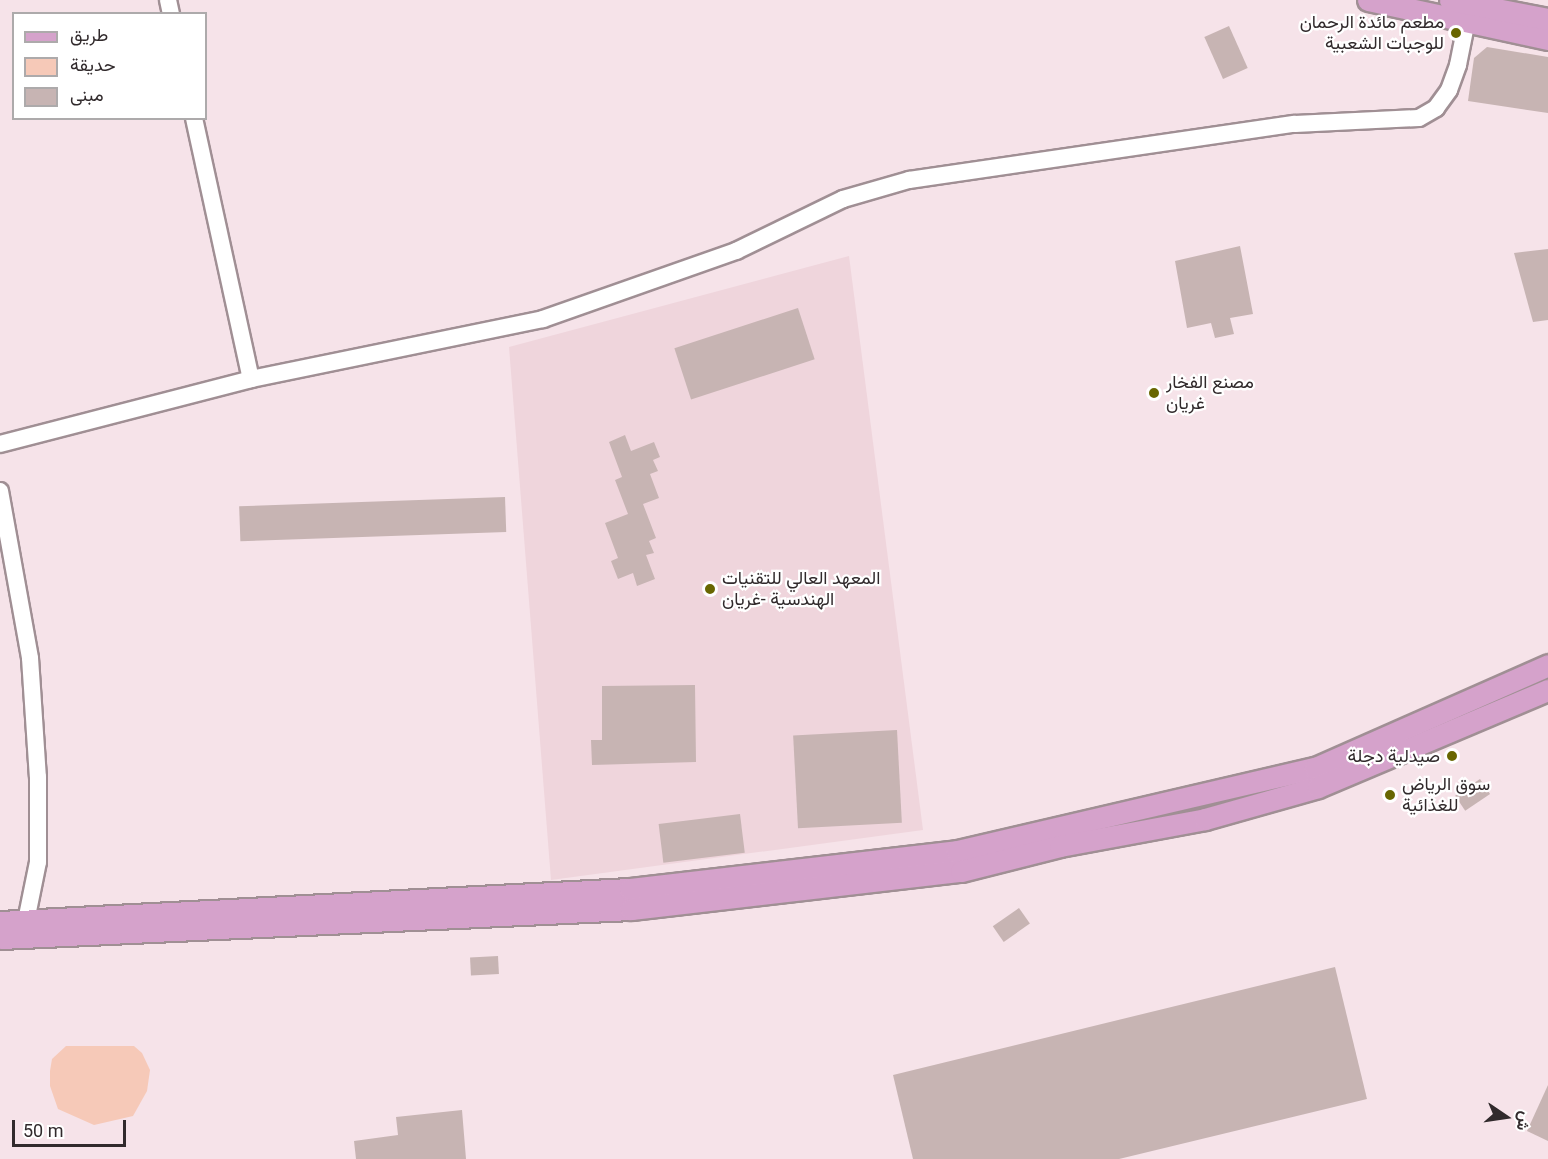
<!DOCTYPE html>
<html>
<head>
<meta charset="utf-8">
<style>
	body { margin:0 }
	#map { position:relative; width:1548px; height:1159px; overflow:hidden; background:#f6e3e9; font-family:Roboto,Vazirmatn,sans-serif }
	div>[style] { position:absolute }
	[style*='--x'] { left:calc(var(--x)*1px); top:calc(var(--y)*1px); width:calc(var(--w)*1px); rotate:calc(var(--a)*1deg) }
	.built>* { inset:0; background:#efd5dc }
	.green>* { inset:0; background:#f6c9b8 }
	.building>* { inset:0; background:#c7b4b3; transform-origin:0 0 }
	.roads { filter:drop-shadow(2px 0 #a08f94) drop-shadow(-2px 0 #a08f94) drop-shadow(0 2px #a08f94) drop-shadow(0 -2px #a08f94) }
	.minor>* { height:16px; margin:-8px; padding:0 8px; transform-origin:8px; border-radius:8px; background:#fff }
	.major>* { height:21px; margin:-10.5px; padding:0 10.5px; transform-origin:10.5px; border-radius:10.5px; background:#d5a2cb }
	.dots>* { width:16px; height:16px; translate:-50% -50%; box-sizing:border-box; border:3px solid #fff; border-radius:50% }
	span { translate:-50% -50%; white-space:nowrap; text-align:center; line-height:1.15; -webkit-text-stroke:4.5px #fff; paint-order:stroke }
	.poi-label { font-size:18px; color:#312a2c }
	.right { translate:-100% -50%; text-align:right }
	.left { translate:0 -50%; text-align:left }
	.legend { position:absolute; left:12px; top:12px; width:195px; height:108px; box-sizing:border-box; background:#fff; border:2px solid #adaaab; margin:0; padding:8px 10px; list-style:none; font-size:18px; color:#312a2c }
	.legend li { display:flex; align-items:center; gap:12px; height:30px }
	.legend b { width:30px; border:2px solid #adaaab }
	.north { position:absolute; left:1476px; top:1087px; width:60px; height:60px; -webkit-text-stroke:4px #fff; paint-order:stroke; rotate:103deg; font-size:16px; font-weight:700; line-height:24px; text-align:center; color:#312a2c }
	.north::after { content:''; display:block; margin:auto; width:21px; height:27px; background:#312a2c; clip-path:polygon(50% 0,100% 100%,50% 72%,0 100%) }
	.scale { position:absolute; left:12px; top:1120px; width:114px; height:27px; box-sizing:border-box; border:3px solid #312a2c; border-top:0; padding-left:8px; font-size:18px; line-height:21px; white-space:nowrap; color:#312a2c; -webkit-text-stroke:4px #fff; paint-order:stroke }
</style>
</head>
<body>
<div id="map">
	<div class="built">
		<i style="clip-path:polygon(849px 256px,923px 830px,551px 880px,509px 347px)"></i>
	</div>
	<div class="green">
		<i style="clip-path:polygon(66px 1046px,134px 1046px,142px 1053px,150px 1070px,147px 1091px,133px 1116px,94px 1125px,58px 1109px,50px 1086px,50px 1071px,52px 1059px)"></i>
	</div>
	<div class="building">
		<i style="left:1229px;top:26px;width:46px;height:27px;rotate:66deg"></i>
		<i style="clip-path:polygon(1487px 47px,1548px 57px,1548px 113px,1468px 101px,1474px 58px)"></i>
		<i style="clip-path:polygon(1240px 246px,1253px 314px,1230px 318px,1234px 334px,1215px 338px,1211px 323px,1187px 328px,1175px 261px)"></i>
		<i style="clip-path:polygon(1548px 249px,1548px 320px,1533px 322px,1514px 253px)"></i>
		<i style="left:798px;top:308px;width:54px;height:130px;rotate:72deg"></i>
		<i style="clip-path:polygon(625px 435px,631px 451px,654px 442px,660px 457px,653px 460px,658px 471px,650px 474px,659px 498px,643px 504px,656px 538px,649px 541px,654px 553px,646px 555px,655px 579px,637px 586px,633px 573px,618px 579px,611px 561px,618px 558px,605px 523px,628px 514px,615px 480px,622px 477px,609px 442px)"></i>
		<i style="left:505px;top:497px;width:35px;height:266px;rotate:88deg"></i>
		<i style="clip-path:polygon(695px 685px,696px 762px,592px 765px,591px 740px,602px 740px,602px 686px)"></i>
		<i style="left:897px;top:730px;width:93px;height:104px;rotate:87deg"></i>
		<i style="left:1480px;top:779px;width:18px;height:30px;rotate:56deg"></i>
		<i style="left:740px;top:814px;width:39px;height:82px;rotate:83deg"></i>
		<i style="left:1019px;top:908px;width:19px;height:32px;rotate:55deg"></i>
		<i style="left:498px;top:956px;width:18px;height:28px;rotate:87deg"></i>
		<i style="clip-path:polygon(1335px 967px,1367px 1099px,1119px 1159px,913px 1159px,893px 1075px)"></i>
		<i style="clip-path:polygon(1548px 1085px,1548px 1141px,1527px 1131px)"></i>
		<i style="clip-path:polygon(462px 1110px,466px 1159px,356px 1159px,354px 1141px,398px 1135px,396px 1117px)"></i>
	</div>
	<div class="roads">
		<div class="minor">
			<i style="--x:168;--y:0;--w:14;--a:78"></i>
			<i style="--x:194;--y:118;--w:267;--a:77.7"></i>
			<i style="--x:0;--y:444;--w:259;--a:-14.5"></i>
			<i style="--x:251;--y:379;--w:298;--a:-11.6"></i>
			<i style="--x:543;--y:319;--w:205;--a:-19.4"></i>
			<i style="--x:736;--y:251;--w:119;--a:-25.9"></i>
			<i style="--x:843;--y:199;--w:69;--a:-16.1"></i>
			<i style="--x:909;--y:180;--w:390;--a:-8.3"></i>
			<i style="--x:1295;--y:124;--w:124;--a:-2.8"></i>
			<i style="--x:1419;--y:118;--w:20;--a:-30"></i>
			<i style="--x:1436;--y:108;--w:22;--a:-54"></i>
			<i style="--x:1449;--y:90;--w:27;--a:-70"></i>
			<i style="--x:1458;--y:65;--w:56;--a:-78.7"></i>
			<i style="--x:0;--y:491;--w:170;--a:79.8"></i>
			<i style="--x:30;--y:658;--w:119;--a:86.2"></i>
			<i style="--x:38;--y:777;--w:85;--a:90"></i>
			<i style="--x:38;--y:862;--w:60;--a:101.5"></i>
		</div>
		<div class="major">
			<i style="--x:1368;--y:0;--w:184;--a:12.2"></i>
			<i style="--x:1450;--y:0;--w:100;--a:11"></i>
			<i style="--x:0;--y:922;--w:631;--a:-3"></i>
			<i style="--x:630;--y:889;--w:329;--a:-6.6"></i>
			<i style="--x:957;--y:851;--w:367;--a:-13.1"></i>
			<i style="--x:1315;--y:768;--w:255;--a:-23.8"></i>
			<i style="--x:0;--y:938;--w:632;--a:-2.63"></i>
			<i style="--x:631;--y:909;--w:332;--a:-6.6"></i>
			<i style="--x:961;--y:871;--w:102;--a:-14.2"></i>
			<i style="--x:1060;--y:846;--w:147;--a:-10.5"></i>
			<i style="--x:1205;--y:819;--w:117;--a:-15.8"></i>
			<i style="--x:1318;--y:787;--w:250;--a:-22.9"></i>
		</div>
	</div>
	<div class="dots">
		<i style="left:1456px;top:33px;background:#686600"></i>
		<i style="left:1154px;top:393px;background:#686600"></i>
		<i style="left:710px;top:589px;background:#686600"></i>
		<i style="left:1452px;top:756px;background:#686600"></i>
		<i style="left:1390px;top:795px;background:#686600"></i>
	</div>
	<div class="poi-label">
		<span class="right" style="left:1444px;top:33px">مطعم مائدة الرحمان<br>للوجبات الشعبية</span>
		<span class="left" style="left:1166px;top:393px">مصنع الفخار<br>غريان</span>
		<span class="left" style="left:722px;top:589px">المعهد العالي للتقنيات<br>الهندسية -غريان</span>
		<span class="right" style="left:1440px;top:756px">صيدلية دجلة</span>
		<span class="left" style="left:1402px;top:795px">سوق الرياض<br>للغذائية</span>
	</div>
	<ul class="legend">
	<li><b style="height:8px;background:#d5a2cb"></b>طريق</li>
	<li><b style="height:16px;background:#f6c9b8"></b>حديقة</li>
	<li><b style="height:16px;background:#c7b4b3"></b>مبنى</li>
	</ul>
	<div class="north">ش</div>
	<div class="scale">50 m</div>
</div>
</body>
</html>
